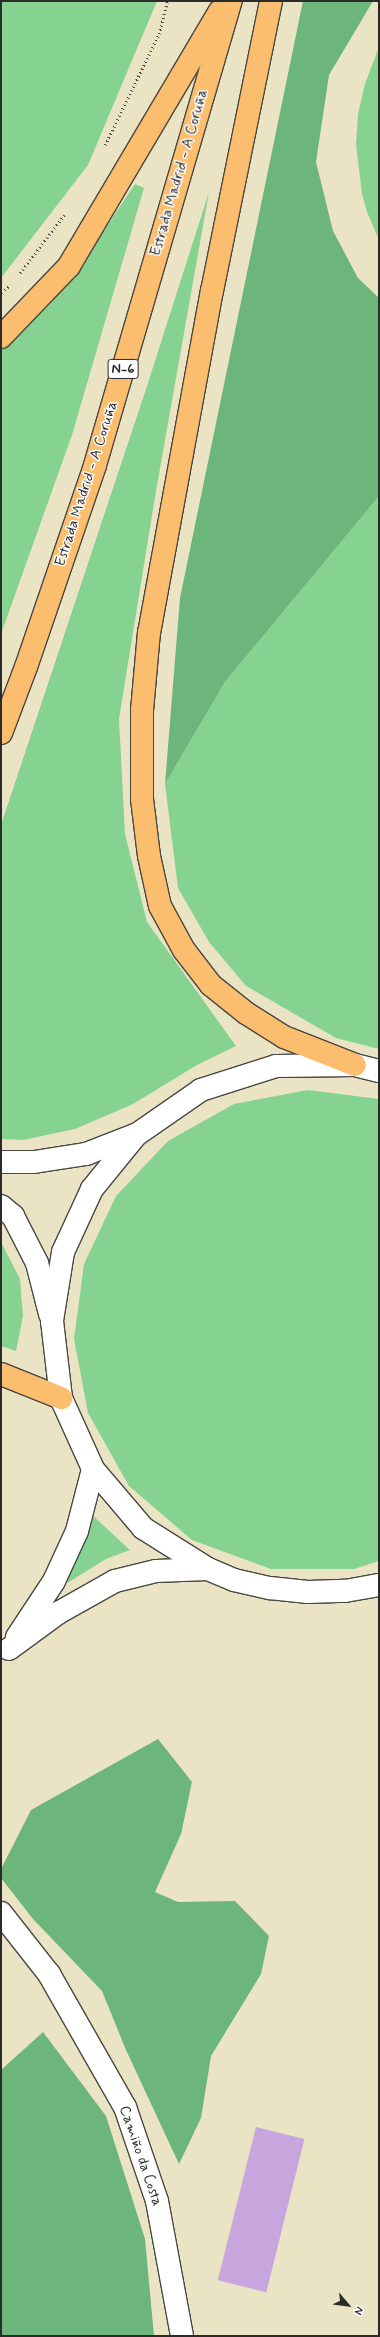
<!DOCTYPE html>
<html>
<head>
<meta charset="utf-8">
<style>
	body { margin:0 }
	#map { position:relative; width:380px; height:2337px; overflow:hidden; background:#eae4c5; font-family:Mynerve,sans-serif }
	div>[style] { position:absolute }
	[style*='--x'] { left:calc(var(--x)*1px); top:calc(var(--y)*1px); width:calc(var(--w)*1px); rotate:calc(var(--a)*1deg) }
	.green>* { inset:0; background:#86d391 }
	.forest>* { inset:0; background:#6cb57b }
	.building>* { inset:0; background:#c7a6de; transform-origin:0 0 }
	.path>* { height:2.5px; margin-top:-1.25px; transform-origin:0; background:repeating-linear-gradient(90deg,#484742 0 1px,transparent 0 4px) }
	.roads { filter:drop-shadow(1px 0 #484742) drop-shadow(-1px 0 #484742) drop-shadow(0 1px #484742) drop-shadow(0 -1px #484742) }
	.minor>* { height:22px; margin:-11px; padding:0 11px; transform-origin:11px; border-radius:11px; background:#fff }
	.tertiary>* { height:22px; margin:-11px; padding:0 11px; transform-origin:11px; border-radius:11px; background:#fff }
	.trunk>* { height:22px; margin:-11px; padding:0 11px; transform-origin:11px; border-radius:11px; background:#fbbd6e }
	span { translate:-50% -50%; white-space:nowrap; text-align:center; line-height:1.15; -webkit-text-stroke:3px #fff; paint-order:stroke }
	.shield-label span { padding:1px 3px; background:#fff; border:1px solid; border-radius:3px; -webkit-text-stroke-width:0 }
	.shield-label { font-size:14px; color:#2b2b2b; font-weight:700 }
	.street-label { font-size:15px; color:#2b2b2b }
	.frame { position:absolute; inset:0; border:2px solid #2b2b2b; pointer-events:none }
	.north { position:absolute; left:328px; top:2285px; width:40px; height:40px; -webkit-text-stroke:3px #fff; paint-order:stroke; rotate:118deg; font-size:11px; font-weight:700; line-height:16px; text-align:center; color:#2b2b2b }
	.north::after { content:''; display:block; margin:auto; width:14px; height:18px; background:#2b2b2b; clip-path:polygon(50% 0,100% 100%,50% 72%,0 100%) }
</style>
</head>
<body>
<div id="map">
	<div class="green">
		<i style="clip-path:polygon(1px 1px,157px 1px,88px 165px,1px 278px)"></i>
		<i style="clip-path:polygon(379px 47px,379px 240px,367px 212px,362px 194px,356px 145px,358px 114px,365px 84px)"></i>
		<i style="clip-path:polygon(135px 184px,144px 188px,72px 435px,1px 634px,1px 351px,16px 339px,66px 287px)"></i>
		<i style="clip-path:polygon(209px 192px,156px 491px,119px 719px,125px 834px,147px 922px,236px 1046px,197px 1065px,133px 1104px,75px 1129px,23px 1140px,1px 1139px,1px 825px,147px 386px)"></i>
		<i style="clip-path:polygon(379px 496px,379px 1049px,336px 1038px,246px 986px,209px 942px,178px 888px,165px 784px,225px 682px)"></i>
		<i style="clip-path:polygon(308px 1090px,379px 1099px,379px 1561px,354px 1569px,271px 1569px,192px 1540px,129px 1486px,88px 1413px,74px 1339px,84px 1264px,116px 1196px,168px 1141px,234px 1104px)"></i>
		<i style="clip-path:polygon(1px 1242px,20px 1279px,23px 1316px,16px 1351px,1px 1346px)"></i>
		<i style="clip-path:polygon(91px 1514px,130px 1550px,106px 1559px,69px 1582px,61px 1583px)"></i>
	</div>
	<div class="forest">
		<i style="clip-path:polygon(303px 1px,373px 1px,329px 75px,316px 162px,333px 231px,358px 278px,379px 298px,379px 496px,225px 682px,165px 784px,180px 598px)"></i>
		<i style="clip-path:polygon(158px 1739px,192px 1782px,181px 1834px,155px 1892px,178px 1902px,235px 1901px,269px 1936px,261px 1974px,211px 2056px,201px 2118px,179px 2164px,126px 2050px,102px 1991px,33px 1919px,1px 1878px,1px 1869px,31px 1810px)"></i>
		<i style="clip-path:polygon(43px 2032px,106px 2116px,145px 2239px,154px 2336px,1px 2336px,1px 2070px)"></i>
	</div>
	<div class="building">
		<i style="left:256px;top:2127px;width:50px;height:158px;rotate:14deg"></i>
	</div>
	<div class="path">
		<i style="--x:105;--y:145;--w:123;--a:-64.1"></i>
		<i style="--x:159;--y:34;--w:34;--a:-76"></i>
		<i style="--x:20;--y:273;--w:73;--a:-52.8"></i>
		<i style="--x:1;--y:292;--w:10;--a:-37"></i>
	</div>
	<div class="roads">
		<div class="minor">
			<i style="--x:17;--y:1637;--w:67;--a:-56.5"></i>
			<i style="--x:54;--y:1581;--w:55;--a:-65.3"></i>
			<i style="--x:77;--y:1531;--w:64;--a:-75.5"></i>
			<i style="--x:9;--y:1649;--w:61;--a:-36.3"></i>
			<i style="--x:58;--y:1613;--w:65;--a:-29.3"></i>
			<i style="--x:115;--y:1581;--w:42;--a:-13.7"></i>
			<i style="--x:156;--y:1571;--w:52;--a:-2.2"></i>
			<i style="--x:1;--y:1913;--w:78;--a:51.8"></i>
			<i style="--x:49;--y:1974;--w:153;--a:60.3"></i>
			<i style="--x:125;--y:2107;--w:99;--a:71.2"></i>
			<i style="--x:157;--y:2201;--w:137;--a:79.5"></i>
		</div>
		<div class="tertiary">
			<i style="--x:379;--y:1071;--w:25;--a:-166"></i>
			<i style="--x:355;--y:1065;--w:79;--a:179.3"></i>
			<i style="--x:276;--y:1066;--w:79;--a:162.3"></i>
			<i style="--x:201;--y:1090;--w:79;--a:145.3"></i>
			<i style="--x:136;--y:1135;--w:70;--a:129.2"></i>
			<i style="--x:92;--y:1189;--w:69;--a:114.7"></i>
			<i style="--x:63;--y:1252;--w:70;--a:99.1"></i>
			<i style="--x:52;--y:1321;--w:78;--a:83.3"></i>
			<i style="--x:61;--y:1398;--w:78;--a:65.7"></i>
			<i style="--x:93;--y:1469;--w:77;--a:49.7"></i>
			<i style="--x:143;--y:1528;--w:77;--a:32.2"></i>
			<i style="--x:208;--y:1569;--w:28;--a:23"></i>
			<i style="--x:234;--y:1580;--w:37;--a:13"></i>
			<i style="--x:270;--y:1588;--w:38;--a:6"></i>
			<i style="--x:308;--y:1592;--w:37;--a:-2"></i>
			<i style="--x:345;--y:1591;--w:35;--a:-10"></i>
			<i style="--x:1;--y:1162;--w:33;--a:0"></i>
			<i style="--x:34;--y:1162;--w:53;--a:-8.7"></i>
			<i style="--x:86;--y:1154;--w:53;--a:-21.2"></i>
			<i style="--x:1;--y:1206;--w:16;--a:40"></i>
			<i style="--x:13;--y:1216;--w:53;--a:62.9"></i>
			<i style="--x:37;--y:1263;--w:53;--a:75.7"></i>
		</div>
		<div class="trunk">
			<i style="--x:271;--y:1;--w:295;--a:101.5"></i>
			<i style="--x:212;--y:290;--w:348;--a:100.4"></i>
			<i style="--x:149;--y:632;--w:78;--a:95.1"></i>
			<i style="--x:142;--y:710;--w:89;--a:90"></i>
			<i style="--x:142;--y:799;--w:57;--a:83"></i>
			<i style="--x:149;--y:856;--w:51;--a:77.6"></i>
			<i style="--x:160;--y:906;--w:50;--a:61.4"></i>
			<i style="--x:184;--y:950;--w:44;--a:52.4"></i>
			<i style="--x:211;--y:985;--w:45;--a:38.7"></i>
			<i style="--x:246;--y:1013;--w:45;--a:32.3"></i>
			<i style="--x:284;--y:1037;--w:76;--a:21.5"></i>
			<i style="--x:1;--y:337;--w:98;--a:-46.2"></i>
			<i style="--x:69;--y:266;--w:296;--a:-59.4"></i>
			<i style="--x:1;--y:733;--w:71;--a:-69.3"></i>
			<i style="--x:26;--y:667;--w:213;--a:-71.1"></i>
			<i style="--x:95;--y:465;--w:484;--a:-73.7"></i>
			<i style="--x:1;--y:1374;--w:65;--a:21.8"></i>
		</div>
	</div>
	<div class="shield-label">
		<span style="left:123px;top:369px">N-6</span>
	</div>
	<div class="street-label">
		<span style="left:180px;top:173px;rotate:-74deg">Estrada Madrid - A Coruña</span>
		<span style="left:87px;top:484px;rotate:-72deg">Estrada Madrid - A Coruña</span>
		<span style="left:140px;top:2156px;rotate:71deg">Camiño da Costa</span>
	</div>
	<div class="frame"></div>
	<div class="north">N</div>
</div>
</body>
</html>
